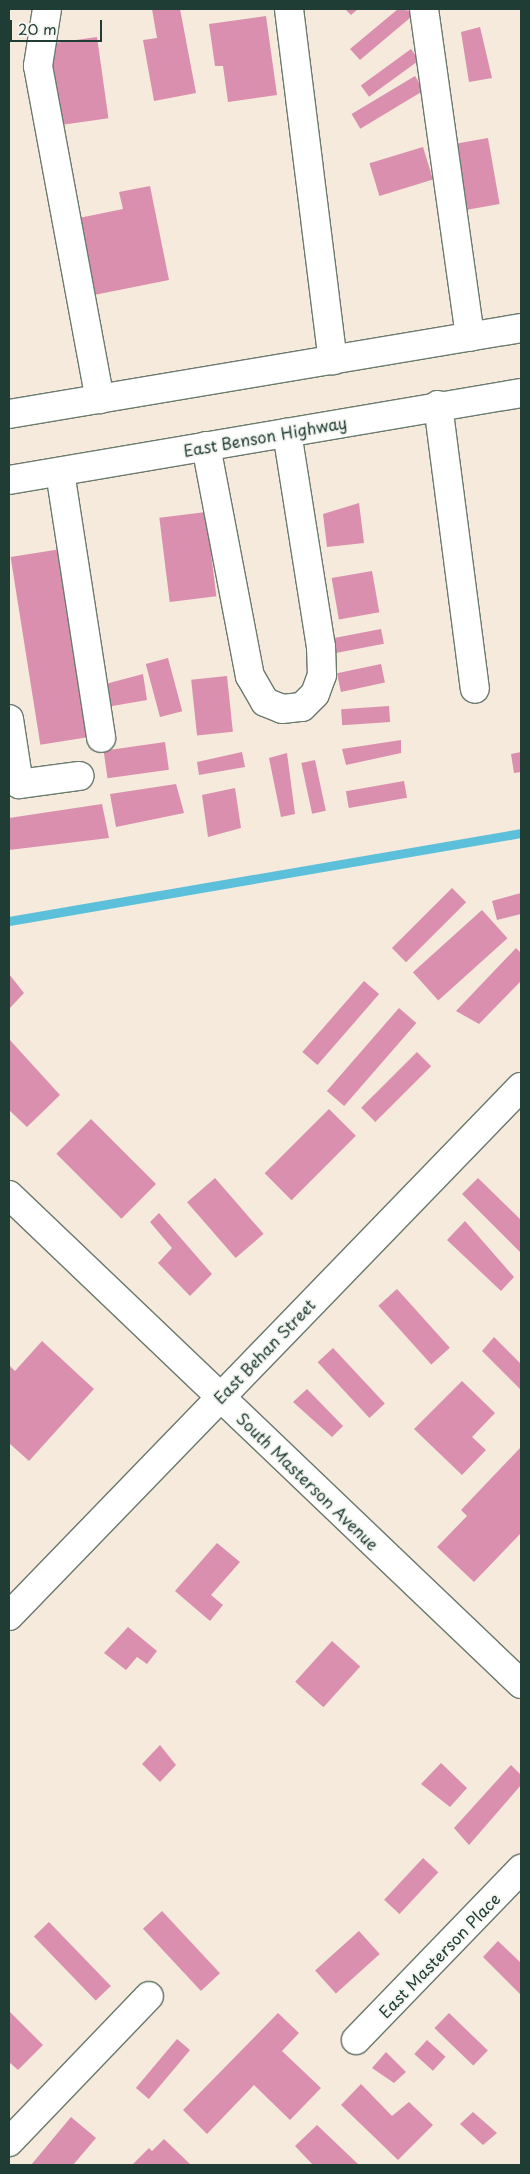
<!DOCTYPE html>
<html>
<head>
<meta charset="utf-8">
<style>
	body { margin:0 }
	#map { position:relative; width:530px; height:2174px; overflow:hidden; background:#f5eadb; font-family:"Playpen Sans",sans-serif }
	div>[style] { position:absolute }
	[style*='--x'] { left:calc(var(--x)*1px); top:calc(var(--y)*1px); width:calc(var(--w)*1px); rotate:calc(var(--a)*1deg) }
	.stream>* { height:9px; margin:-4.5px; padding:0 4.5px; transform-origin:4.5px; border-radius:4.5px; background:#5dc0db }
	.building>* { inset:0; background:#da8fae; transform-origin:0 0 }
	.roads { filter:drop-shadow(1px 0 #6a7a6e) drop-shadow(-1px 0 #6a7a6e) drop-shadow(0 1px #6a7a6e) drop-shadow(0 -1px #6a7a6e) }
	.minor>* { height:28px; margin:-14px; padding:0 14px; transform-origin:14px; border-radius:14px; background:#fff }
	.major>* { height:28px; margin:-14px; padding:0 14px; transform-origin:14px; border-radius:14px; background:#fff }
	span { translate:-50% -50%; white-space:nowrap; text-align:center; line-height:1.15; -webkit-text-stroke:4px #f6f6f2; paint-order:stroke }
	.street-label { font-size:16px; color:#1f3d34 }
	.frame { position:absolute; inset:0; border:10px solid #1f3d34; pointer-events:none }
	.scale { position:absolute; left:10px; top:20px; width:92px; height:22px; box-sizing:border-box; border:2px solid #1f3d34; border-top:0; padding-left:6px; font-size:15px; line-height:18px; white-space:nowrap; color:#1f3d34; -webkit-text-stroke:4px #f6f6f2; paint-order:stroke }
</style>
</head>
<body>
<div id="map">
	<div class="stream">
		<i style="--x:9;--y:921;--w:520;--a:-9.75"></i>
	</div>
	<div class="building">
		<i style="clip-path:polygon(152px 9px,180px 9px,196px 93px,154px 101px,143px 40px,157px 38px)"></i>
		<i style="clip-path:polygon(345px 9px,358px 9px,351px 15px)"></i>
		<i style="clip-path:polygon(398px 9px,417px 12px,360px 60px,350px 49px)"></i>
		<i style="clip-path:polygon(266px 16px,277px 95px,228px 102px,223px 66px,215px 66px,209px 24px)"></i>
		<i style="clip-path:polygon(480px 27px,492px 78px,469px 82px,461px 32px)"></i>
		<i style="left:97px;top:37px;width:82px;height:48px;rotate:82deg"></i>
		<i style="left:411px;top:49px;width:14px;height:62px;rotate:54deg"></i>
		<i style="left:415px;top:76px;width:17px;height:74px;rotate:59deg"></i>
		<i style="left:488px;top:138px;width:67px;height:33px;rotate:80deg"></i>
		<i style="left:423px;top:147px;width:34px;height:56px;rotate:73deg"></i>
		<i style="clip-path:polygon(150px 186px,169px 280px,94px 295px,79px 218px,123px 209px,119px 192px)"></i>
		<i style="clip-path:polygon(359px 503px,364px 543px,327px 547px,323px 514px)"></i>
		<i style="left:206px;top:512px;width:85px;height:47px;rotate:83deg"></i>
		<i style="left:61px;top:549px;width:190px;height:51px;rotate:81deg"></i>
		<i style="left:372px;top:571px;width:42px;height:41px;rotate:80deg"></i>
		<i style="left:381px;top:629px;width:15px;height:53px;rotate:79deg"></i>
		<i style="left:168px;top:658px;width:55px;height:23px;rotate:75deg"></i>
		<i style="left:381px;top:664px;width:19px;height:45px;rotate:78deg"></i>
		<i style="clip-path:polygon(143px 674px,147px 700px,101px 708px,98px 686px)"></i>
		<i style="left:227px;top:676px;width:56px;height:36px;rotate:84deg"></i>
		<i style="left:389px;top:706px;width:16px;height:48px;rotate:86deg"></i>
		<i style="clip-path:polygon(401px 740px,401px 753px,346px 765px,342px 749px)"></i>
		<i style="left:165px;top:742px;width:28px;height:62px;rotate:82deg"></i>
		<i style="clip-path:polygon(242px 752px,245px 767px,199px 775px,197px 762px)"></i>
		<i style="clip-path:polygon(521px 752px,521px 772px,514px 773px,511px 754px)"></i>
		<i style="clip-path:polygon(287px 753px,295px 814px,281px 817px,269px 758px)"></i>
		<i style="left:315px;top:760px;width:52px;height:14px;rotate:78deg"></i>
		<i style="left:404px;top:781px;width:17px;height:59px;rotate:80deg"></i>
		<i style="clip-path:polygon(176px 784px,184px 813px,116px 827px,110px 794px)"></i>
		<i style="clip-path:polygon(235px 788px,241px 828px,208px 837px,202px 795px)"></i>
		<i style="clip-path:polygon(102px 804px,109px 838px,9px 850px,9px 818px)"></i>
		<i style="left:452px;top:888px;width:20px;height:85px;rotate:45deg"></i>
		<i style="clip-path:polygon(521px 893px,521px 914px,497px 920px,492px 901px)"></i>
		<i style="left:482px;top:910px;width:38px;height:93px;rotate:48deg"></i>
		<i style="clip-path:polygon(516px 948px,521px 953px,521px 981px,479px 1024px,456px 1011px)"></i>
		<i style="clip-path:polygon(9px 974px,24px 993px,9px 1009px)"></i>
		<i style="left:364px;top:981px;width:20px;height:94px;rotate:41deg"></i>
		<i style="left:399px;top:1008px;width:23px;height:110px;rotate:41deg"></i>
		<i style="clip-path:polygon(9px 1039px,60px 1095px,27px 1127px,9px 1110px)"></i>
		<i style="left:417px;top:1052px;width:20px;height:79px;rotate:45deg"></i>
		<i style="left:329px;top:1109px;width:38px;height:91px;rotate:45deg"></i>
		<i style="left:91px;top:1119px;width:92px;height:49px;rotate:45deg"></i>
		<i style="left:215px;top:1178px;width:74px;height:37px;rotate:49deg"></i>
		<i style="clip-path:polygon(478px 1178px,521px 1220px,521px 1253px,462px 1194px)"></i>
		<i style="clip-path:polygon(159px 1213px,212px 1274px,190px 1296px,158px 1263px,172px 1248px,150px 1222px)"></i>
		<i style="clip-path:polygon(465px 1221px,514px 1277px,501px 1291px,447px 1240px)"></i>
		<i style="left:397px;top:1289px;width:79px;height:25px;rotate:48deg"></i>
		<i style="clip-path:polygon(494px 1337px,521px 1364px,521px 1390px,482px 1351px)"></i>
		<i style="clip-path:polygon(42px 1341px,94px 1389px,29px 1461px,9px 1443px,9px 1365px,15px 1371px)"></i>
		<i style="left:333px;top:1348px;width:76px;height:21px;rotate:47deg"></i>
		<i style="clip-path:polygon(462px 1381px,495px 1413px,472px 1437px,486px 1450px,462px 1475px,414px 1429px)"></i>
		<i style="clip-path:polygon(307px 1389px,343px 1426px,332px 1437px,293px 1402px)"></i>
		<i style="clip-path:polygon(521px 1447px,521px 1533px,474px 1582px,437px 1547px,467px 1516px,461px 1510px)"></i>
		<i style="clip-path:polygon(217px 1543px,240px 1562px,211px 1595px,223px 1605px,210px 1621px,175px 1591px)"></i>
		<i style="clip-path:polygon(128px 1627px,157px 1651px,147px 1664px,137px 1657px,126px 1670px,104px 1653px)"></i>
		<i style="left:332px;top:1641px;width:38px;height:55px;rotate:42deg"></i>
		<i style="clip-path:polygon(160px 1745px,176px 1765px,160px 1782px,142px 1764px)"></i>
		<i style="clip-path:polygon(441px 1763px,467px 1788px,450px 1807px,421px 1784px)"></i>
		<i style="clip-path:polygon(511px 1765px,521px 1775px,521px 1785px,469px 1845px,454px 1828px)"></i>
		<i style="left:423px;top:1858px;width:21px;height:57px;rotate:43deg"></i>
		<i style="left:162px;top:1911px;width:85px;height:26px;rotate:47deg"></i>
		<i style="left:49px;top:1922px;width:89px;height:21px;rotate:46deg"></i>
		<i style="left:359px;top:1931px;width:31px;height:59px;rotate:48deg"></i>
		<i style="clip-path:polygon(498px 1941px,521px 1963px,521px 1995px,483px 1957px)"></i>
		<i style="clip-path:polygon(9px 2011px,43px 2045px,18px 2070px,9px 2062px)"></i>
		<i style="clip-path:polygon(278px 2013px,299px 2033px,282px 2051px,321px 2088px,290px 2120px,254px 2085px,207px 2134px,183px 2110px)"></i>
		<i style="left:449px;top:2013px;width:54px;height:21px;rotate:44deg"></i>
		<i style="left:177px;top:2039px;width:17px;height:64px;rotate:40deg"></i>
		<i style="left:427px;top:2040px;width:25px;height:19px;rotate:42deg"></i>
		<i style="clip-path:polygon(386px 2052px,406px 2072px,394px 2083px,372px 2068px)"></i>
		<i style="clip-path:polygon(361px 2084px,392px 2116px,409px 2102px,433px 2125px,398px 2160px,341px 2105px)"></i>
		<i style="clip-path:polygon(473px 2112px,497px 2133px,483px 2145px,460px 2124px)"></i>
		<i style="clip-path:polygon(71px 2117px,96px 2138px,73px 2165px,31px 2165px)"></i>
		<i style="clip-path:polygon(317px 2125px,359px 2165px,313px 2165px,295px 2146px)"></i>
		<i style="clip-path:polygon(164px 2139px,191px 2165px,132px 2165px,149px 2148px,152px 2151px)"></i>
	</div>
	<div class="roads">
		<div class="minor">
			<i style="--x:47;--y:9;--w:58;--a:99"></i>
			<i style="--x:38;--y:66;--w:339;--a:79.5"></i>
			<i style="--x:289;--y:9;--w:354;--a:82.9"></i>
			<i style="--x:424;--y:9;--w:331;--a:82"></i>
			<i style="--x:438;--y:405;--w:286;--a:82.6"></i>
			<i style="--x:206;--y:446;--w:234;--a:79.2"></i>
			<i style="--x:250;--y:676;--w:30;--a:60"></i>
			<i style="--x:265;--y:702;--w:18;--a:22"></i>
			<i style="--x:282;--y:709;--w:20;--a:-6"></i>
			<i style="--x:302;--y:707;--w:18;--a:-45"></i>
			<i style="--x:315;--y:694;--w:20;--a:-70"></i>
			<i style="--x:322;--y:675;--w:28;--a:-92"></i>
			<i style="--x:321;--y:647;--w:217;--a:-99"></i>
			<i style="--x:60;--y:472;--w:269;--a:81.2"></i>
			<i style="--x:9;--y:719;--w:66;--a:81.3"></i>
			<i style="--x:19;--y:784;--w:61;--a:-7.6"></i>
			<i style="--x:9;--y:1195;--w:708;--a:43.68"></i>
			<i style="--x:9;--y:1616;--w:736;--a:-45.94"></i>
			<i style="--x:356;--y:2040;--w:238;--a:-46"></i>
			<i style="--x:9;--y:2142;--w:202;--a:-46.2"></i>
		</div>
		<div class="major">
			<i style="--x:9;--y:414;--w:519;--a:-9.53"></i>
			<i style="--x:9;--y:480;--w:519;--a:-9.64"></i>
		</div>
	</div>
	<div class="street-label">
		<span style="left:265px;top:436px;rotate:-10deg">East Benson Highway</span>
		<span style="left:264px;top:1351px;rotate:-46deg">East Behan Street</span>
		<span style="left:308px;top:1481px;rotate:44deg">South Masterson Avenue</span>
		<span style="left:439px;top:1955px;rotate:-46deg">East Masterson Place</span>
	</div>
	<div class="frame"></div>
	<div class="scale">20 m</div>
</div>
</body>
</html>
